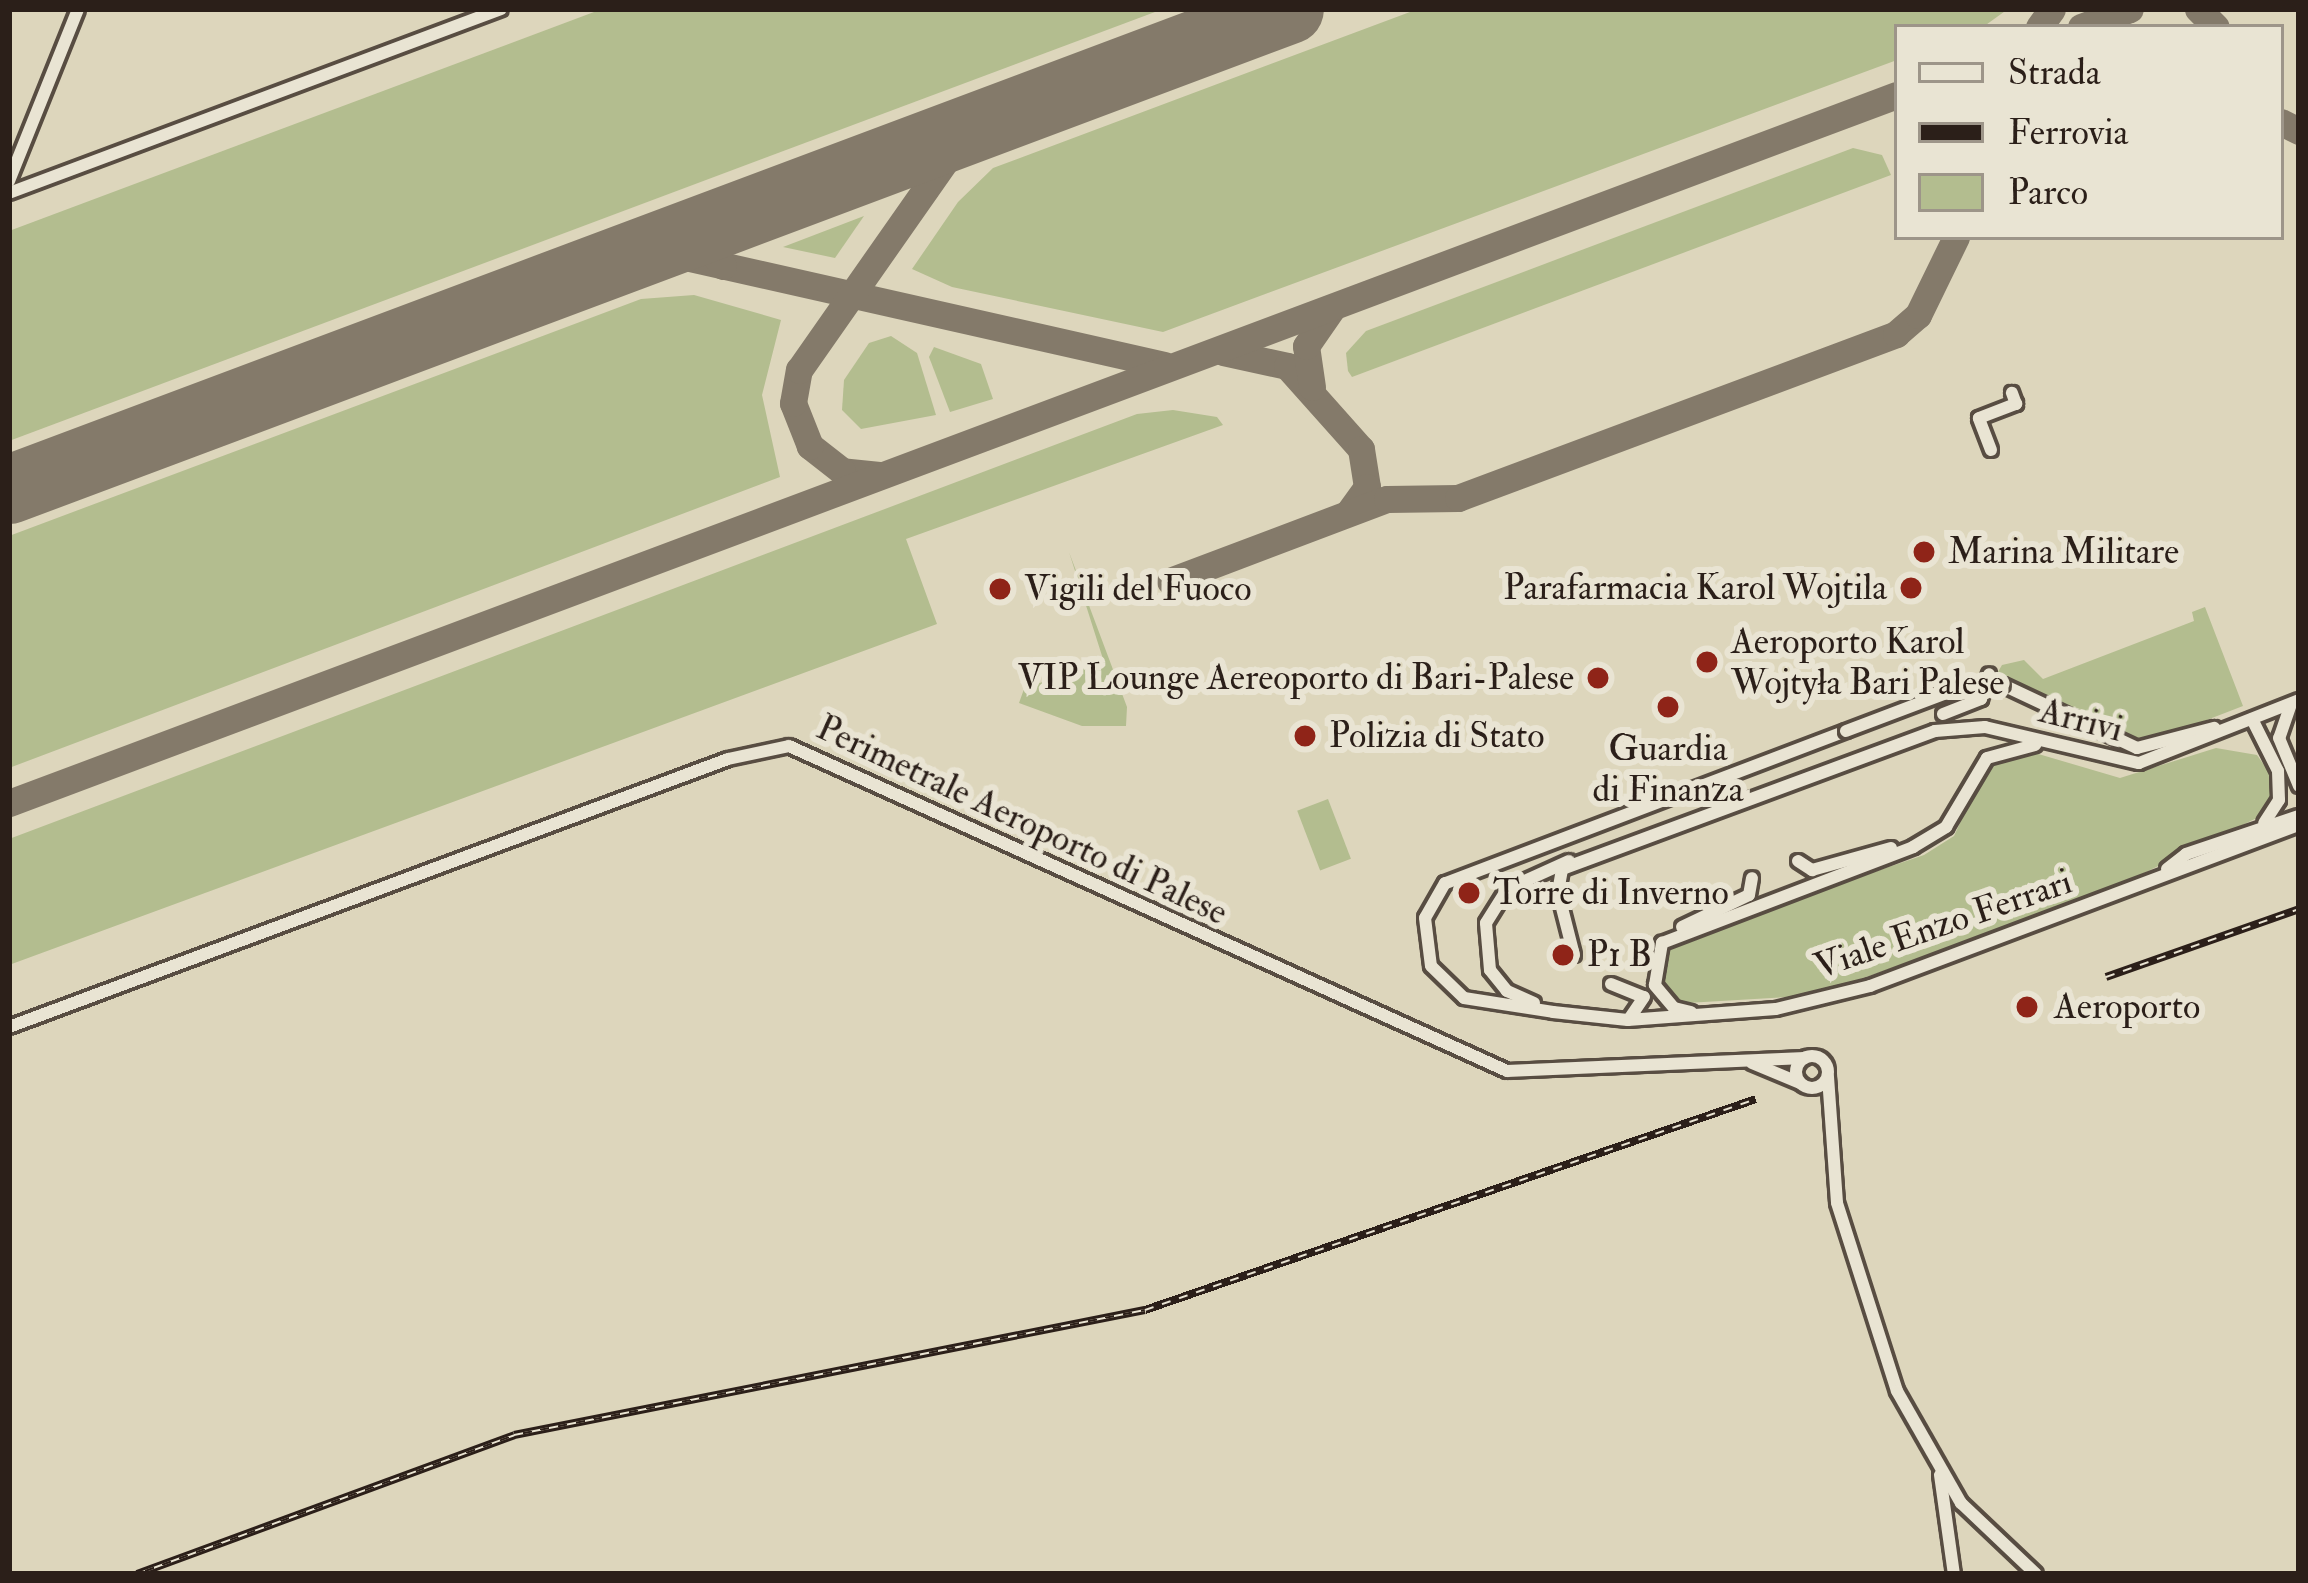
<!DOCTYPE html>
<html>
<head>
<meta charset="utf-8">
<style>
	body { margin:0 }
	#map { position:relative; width:2308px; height:1583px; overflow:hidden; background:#ddd6bc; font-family:"IM FELL Double Pica",serif }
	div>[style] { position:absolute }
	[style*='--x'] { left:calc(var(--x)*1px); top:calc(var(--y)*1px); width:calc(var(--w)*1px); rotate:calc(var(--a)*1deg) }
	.green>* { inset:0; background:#b3bd8f; transform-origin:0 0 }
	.taxiway>* { height:27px; margin:-13.5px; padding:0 13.5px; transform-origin:13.5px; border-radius:13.5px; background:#847a6a }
	.runway>* { height:69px; margin:-34.5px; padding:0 34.5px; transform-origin:34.5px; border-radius:34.5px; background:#847a6a }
	.roads { filter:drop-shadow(3px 0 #584d42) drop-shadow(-3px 0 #584d42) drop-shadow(0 3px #584d42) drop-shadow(0 -3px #584d42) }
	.minor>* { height:12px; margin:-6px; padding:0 6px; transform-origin:6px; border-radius:6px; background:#e9e4d3 }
	.minor>.ring { margin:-6px; padding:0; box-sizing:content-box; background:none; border:12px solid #e9e4d3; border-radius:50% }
	.rail>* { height:8px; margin-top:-4px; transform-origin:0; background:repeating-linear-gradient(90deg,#e9e4d3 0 9px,#2b1f19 0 18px); box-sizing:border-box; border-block:3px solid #2b1f19 }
	.bridges { filter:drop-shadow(3px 0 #584d42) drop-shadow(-3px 0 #584d42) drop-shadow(0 3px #584d42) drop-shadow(0 -3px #584d42) }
	.minor-bridge>* { height:12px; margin:-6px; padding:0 6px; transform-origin:6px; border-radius:6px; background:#e9e4d3 }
	.dots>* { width:33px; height:33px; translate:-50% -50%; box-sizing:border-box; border:6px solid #e9e4d3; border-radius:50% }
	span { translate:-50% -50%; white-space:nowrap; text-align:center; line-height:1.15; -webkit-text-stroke:12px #e9e4d3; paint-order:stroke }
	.poi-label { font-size:36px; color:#2b1f19 }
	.left { translate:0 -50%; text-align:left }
	.right { translate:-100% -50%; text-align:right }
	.street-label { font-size:36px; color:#2b1f19 }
	.frame { position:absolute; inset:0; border:12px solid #2b1f19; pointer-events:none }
	.legend { position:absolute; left:1894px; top:24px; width:390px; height:216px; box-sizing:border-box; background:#e9e4d3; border:3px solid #9d9589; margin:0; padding:15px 21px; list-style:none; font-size:36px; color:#2b1f19 }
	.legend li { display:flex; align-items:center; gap:24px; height:60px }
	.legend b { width:60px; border:3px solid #9d9589 }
</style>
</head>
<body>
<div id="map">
	<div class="green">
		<i style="clip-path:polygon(602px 9px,1163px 9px,9px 441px,9px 231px)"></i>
		<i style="clip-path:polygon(1418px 9px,2008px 9px,1983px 27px,1897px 27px,1897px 60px,1163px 332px,952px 287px,912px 269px,958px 202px,993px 168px)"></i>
		<i style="clip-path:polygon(1853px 148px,1882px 155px,1891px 175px,1352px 377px,1348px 371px,1346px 353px,1366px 331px)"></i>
		<i style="clip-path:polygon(864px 216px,835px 258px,783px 247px)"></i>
		<i style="clip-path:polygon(694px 295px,781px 320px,762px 395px,780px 477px,9px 768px,9px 536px,641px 299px)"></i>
		<i style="clip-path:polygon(891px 336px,917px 353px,936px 415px,861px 429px,842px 410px,844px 380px,869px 343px)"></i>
		<i style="clip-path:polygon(934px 347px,981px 364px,993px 399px,950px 412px,929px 357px)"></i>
		<i style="clip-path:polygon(1173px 410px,1217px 417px,1223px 425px,906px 539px,937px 624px,9px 965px,9px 839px,1137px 414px)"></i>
		<i style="clip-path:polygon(1069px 552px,1127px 707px,1126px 726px,1082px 726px,1019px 703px,1024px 689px,1103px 659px)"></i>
		<i style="clip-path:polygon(2205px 607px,2243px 706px,2155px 740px,2116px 735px,1995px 677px,2002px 665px,2024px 660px,2043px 679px,2194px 621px,2192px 612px)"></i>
		<i style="clip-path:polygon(2216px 748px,2257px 755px,2269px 772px,2273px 799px,2265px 814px,2101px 894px,1855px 981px,1788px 997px,1687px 1003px,1669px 996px,1658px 980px,1661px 953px,1675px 940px,1924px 855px,1954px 836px,1983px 773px,2007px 754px,2035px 753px,2120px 778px)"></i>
		<i style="left:1328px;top:799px;width:64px;height:33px;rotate:69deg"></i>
	</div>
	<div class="taxiway">
		<i style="--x:2198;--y:9;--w:25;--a:45"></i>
		<i style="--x:2039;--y:27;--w:22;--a:-54"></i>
		<i style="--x:2081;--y:27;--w:52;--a:-20.2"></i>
		<i style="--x:2281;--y:122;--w:20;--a:27"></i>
		<i style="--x:893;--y:157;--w:27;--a:17"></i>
		<i style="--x:919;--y:165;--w:25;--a:76"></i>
		<i style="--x:629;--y:256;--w:52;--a:0"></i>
		<i style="--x:681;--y:256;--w:495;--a:12.7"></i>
		<i style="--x:723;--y:266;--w:23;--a:-128"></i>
		<i style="--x:709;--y:248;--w:33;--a:-59"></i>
		<i style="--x:1223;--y:352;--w:66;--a:12.3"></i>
		<i style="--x:1287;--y:366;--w:111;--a:48.3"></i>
		<i style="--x:1361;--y:449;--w:38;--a:81"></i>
		<i style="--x:1367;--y:487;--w:31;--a:126"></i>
		<i style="--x:1312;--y:387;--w:41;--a:-98.3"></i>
		<i style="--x:1306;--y:346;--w:44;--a:-55.2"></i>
		<i style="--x:879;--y:475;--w:37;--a:-174"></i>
		<i style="--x:842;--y:471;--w:41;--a:-142"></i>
		<i style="--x:810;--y:446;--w:46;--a:-111.6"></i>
		<i style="--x:793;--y:403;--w:34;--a:-80"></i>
		<i style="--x:799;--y:370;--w:269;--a:-55"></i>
		<i style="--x:953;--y:150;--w:47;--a:-38.1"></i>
		<i style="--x:1170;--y:581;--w:232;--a:-20.7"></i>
		<i style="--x:1387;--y:499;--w:71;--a:-0.8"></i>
		<i style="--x:1458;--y:498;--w:468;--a:-20.5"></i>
		<i style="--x:1896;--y:334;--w:29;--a:-41"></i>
		<i style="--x:1918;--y:315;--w:87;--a:-64"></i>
		<i style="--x:9;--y:803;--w:2016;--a:-20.56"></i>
	</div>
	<div class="runway">
		<i style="--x:9;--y:489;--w:1367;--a:-20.56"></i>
	</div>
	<div class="roads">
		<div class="minor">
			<i style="--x:9;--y:181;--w:185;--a:-68.1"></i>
			<i style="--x:9;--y:193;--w:525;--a:-20.5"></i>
			<i style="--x:1991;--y:450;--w:34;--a:-111"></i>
			<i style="--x:1979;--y:418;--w:40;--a:-21"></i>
			<i style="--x:2016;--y:404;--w:12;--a:-110"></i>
			<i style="--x:2003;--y:685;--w:148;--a:25.2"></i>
			<i style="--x:2137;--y:748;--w:80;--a:-14.6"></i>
			<i style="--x:2291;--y:704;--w:36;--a:109"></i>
			<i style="--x:2279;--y:738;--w:52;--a:67.4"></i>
			<i style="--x:1943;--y:714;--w:41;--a:-21.5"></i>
			<i style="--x:1981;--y:699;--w:26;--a:-72"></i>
			<i style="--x:2252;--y:719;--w:58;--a:63.4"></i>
			<i style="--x:2278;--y:771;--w:29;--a:88"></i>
			<i style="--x:2279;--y:800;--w:27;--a:123"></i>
			<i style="--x:1846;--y:731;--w:429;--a:159.2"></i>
			<i style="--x:1445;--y:883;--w:40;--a:119.7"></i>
			<i style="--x:1425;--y:918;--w:48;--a:82.9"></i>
			<i style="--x:1431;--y:966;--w:46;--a:44.1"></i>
			<i style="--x:1464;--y:998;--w:90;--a:8.9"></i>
			<i style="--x:1553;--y:1012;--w:75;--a:6.1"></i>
			<i style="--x:1628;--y:1020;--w:148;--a:-4.3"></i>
			<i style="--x:1776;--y:1009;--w:97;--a:-13.7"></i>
			<i style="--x:1870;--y:986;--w:458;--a:-20.6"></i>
			<i style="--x:1798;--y:861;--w:17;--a:33"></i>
			<i style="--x:1812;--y:870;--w:82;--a:-15.6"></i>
			<i style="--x:2167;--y:869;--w:24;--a:-38"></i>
			<i style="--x:2186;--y:854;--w:119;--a:-18.6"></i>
			<i style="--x:1682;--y:927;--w:74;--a:-25.5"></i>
			<i style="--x:1749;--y:895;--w:17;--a:-80"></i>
			<i style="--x:1574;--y:955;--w:65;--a:-104.3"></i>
			<i style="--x:1558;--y:892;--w:23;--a:-80"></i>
			<i style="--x:1562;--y:869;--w:398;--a:-20.3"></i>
			<i style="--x:1935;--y:731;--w:50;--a:-4.6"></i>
			<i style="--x:1985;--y:727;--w:158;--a:13.2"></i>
			<i style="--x:2139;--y:763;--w:172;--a:-21.5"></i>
			<i style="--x:1611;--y:984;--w:35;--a:22"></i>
			<i style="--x:1644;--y:997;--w:27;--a:124"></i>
			<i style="--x:1534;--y:1003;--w:30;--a:-156"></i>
			<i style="--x:1507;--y:991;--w:27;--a:-129"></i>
			<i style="--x:1490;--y:970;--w:47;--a:-94.9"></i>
			<i style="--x:1486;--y:923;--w:40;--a:-58"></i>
			<i style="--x:1507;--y:889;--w:68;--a:-24.3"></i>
			<i style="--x:1691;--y:1012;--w:17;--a:-167"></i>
			<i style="--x:1674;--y:1008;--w:30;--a:-130"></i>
			<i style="--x:1655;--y:985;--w:43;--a:-80.5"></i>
			<i style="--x:1662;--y:943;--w:269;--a:-20.9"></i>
			<i style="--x:1913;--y:847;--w:39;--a:-31"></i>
			<i style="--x:1946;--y:827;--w:80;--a:-59.3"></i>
			<i style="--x:1987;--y:758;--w:50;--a:-15.2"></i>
			<i style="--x:9;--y:1027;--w:767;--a:-20.44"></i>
			<i style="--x:728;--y:759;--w:62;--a:-12"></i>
			<i style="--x:789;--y:746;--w:788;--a:24.35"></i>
			<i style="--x:1507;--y:1071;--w:298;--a:-2.5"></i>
			<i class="ring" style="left:1796px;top:1056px;width:20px;height:20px"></i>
			<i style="--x:1752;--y:1063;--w:52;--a:22.6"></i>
			<i style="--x:1828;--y:1077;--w:126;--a:85.9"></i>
			<i style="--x:1837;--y:1203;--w:197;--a:72.3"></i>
			<i style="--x:1897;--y:1391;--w:129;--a:60.3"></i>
			<i style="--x:1961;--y:1503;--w:103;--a:43.4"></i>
			<i style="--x:1940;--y:1475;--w:100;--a:82"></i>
		</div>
	</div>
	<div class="rail">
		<i style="--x:2106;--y:977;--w:205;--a:-19.4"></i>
		<i style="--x:137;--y:1574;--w:402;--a:-20.2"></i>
		<i style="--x:514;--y:1435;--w:643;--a:-11.21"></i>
		<i style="--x:1145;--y:1310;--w:646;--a:-19.05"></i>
	</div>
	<div class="bridges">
		<div class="minor-bridge">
			<i style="--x:1846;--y:731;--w:119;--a:-20.7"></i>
			<i style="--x:1957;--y:689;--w:46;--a:-5"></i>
		</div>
	</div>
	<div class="dots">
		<i style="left:1924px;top:552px;background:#8f2418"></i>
		<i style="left:1911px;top:588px;background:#8f2418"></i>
		<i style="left:1000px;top:589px;background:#8f2418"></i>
		<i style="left:1707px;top:662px;background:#8f2418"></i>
		<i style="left:1598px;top:678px;background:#8f2418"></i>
		<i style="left:1668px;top:707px;background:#8f2418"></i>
		<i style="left:1305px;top:736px;background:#8f2418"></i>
		<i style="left:1469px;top:893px;background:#8f2418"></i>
		<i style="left:1563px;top:955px;background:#8f2418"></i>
		<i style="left:2027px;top:1007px;background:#8f2418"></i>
	</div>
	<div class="poi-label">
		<span class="left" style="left:1948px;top:552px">Marina Militare</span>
		<span class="right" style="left:1887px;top:588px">Parafarmacia Karol Wojtila</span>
		<span class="left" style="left:1024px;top:589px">Vigili del Fuoco</span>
		<span class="left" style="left:1731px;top:662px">Aeroporto Karol<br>Wojtyła Bari Palese</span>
		<span class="right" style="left:1574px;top:678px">VIP Lounge Aereoporto di Bari-Palese</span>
		<span class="left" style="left:1329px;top:736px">Polizia di Stato</span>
		<span style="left:1668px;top:769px">Guardia<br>di Finanza</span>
		<span class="left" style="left:1493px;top:893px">Torre di Inverno</span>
		<span class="left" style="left:1587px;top:955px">P1 B</span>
		<span class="left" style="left:2054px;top:1007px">Aeroporto</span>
	</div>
	<div class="street-label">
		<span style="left:2081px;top:720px;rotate:14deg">Arrivi</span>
		<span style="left:1022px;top:820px;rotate:25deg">Perimetrale Aeroporto di Palese</span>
		<span style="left:1943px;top:924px;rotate:-19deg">Viale Enzo Ferrari</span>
	</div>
	<div class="frame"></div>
	<ul class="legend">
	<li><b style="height:15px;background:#e9e4d3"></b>Strada</li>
	<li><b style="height:15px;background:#2b1f19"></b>Ferrovia</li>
	<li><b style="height:33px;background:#b3bd8f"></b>Parco</li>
	</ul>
</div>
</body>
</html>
